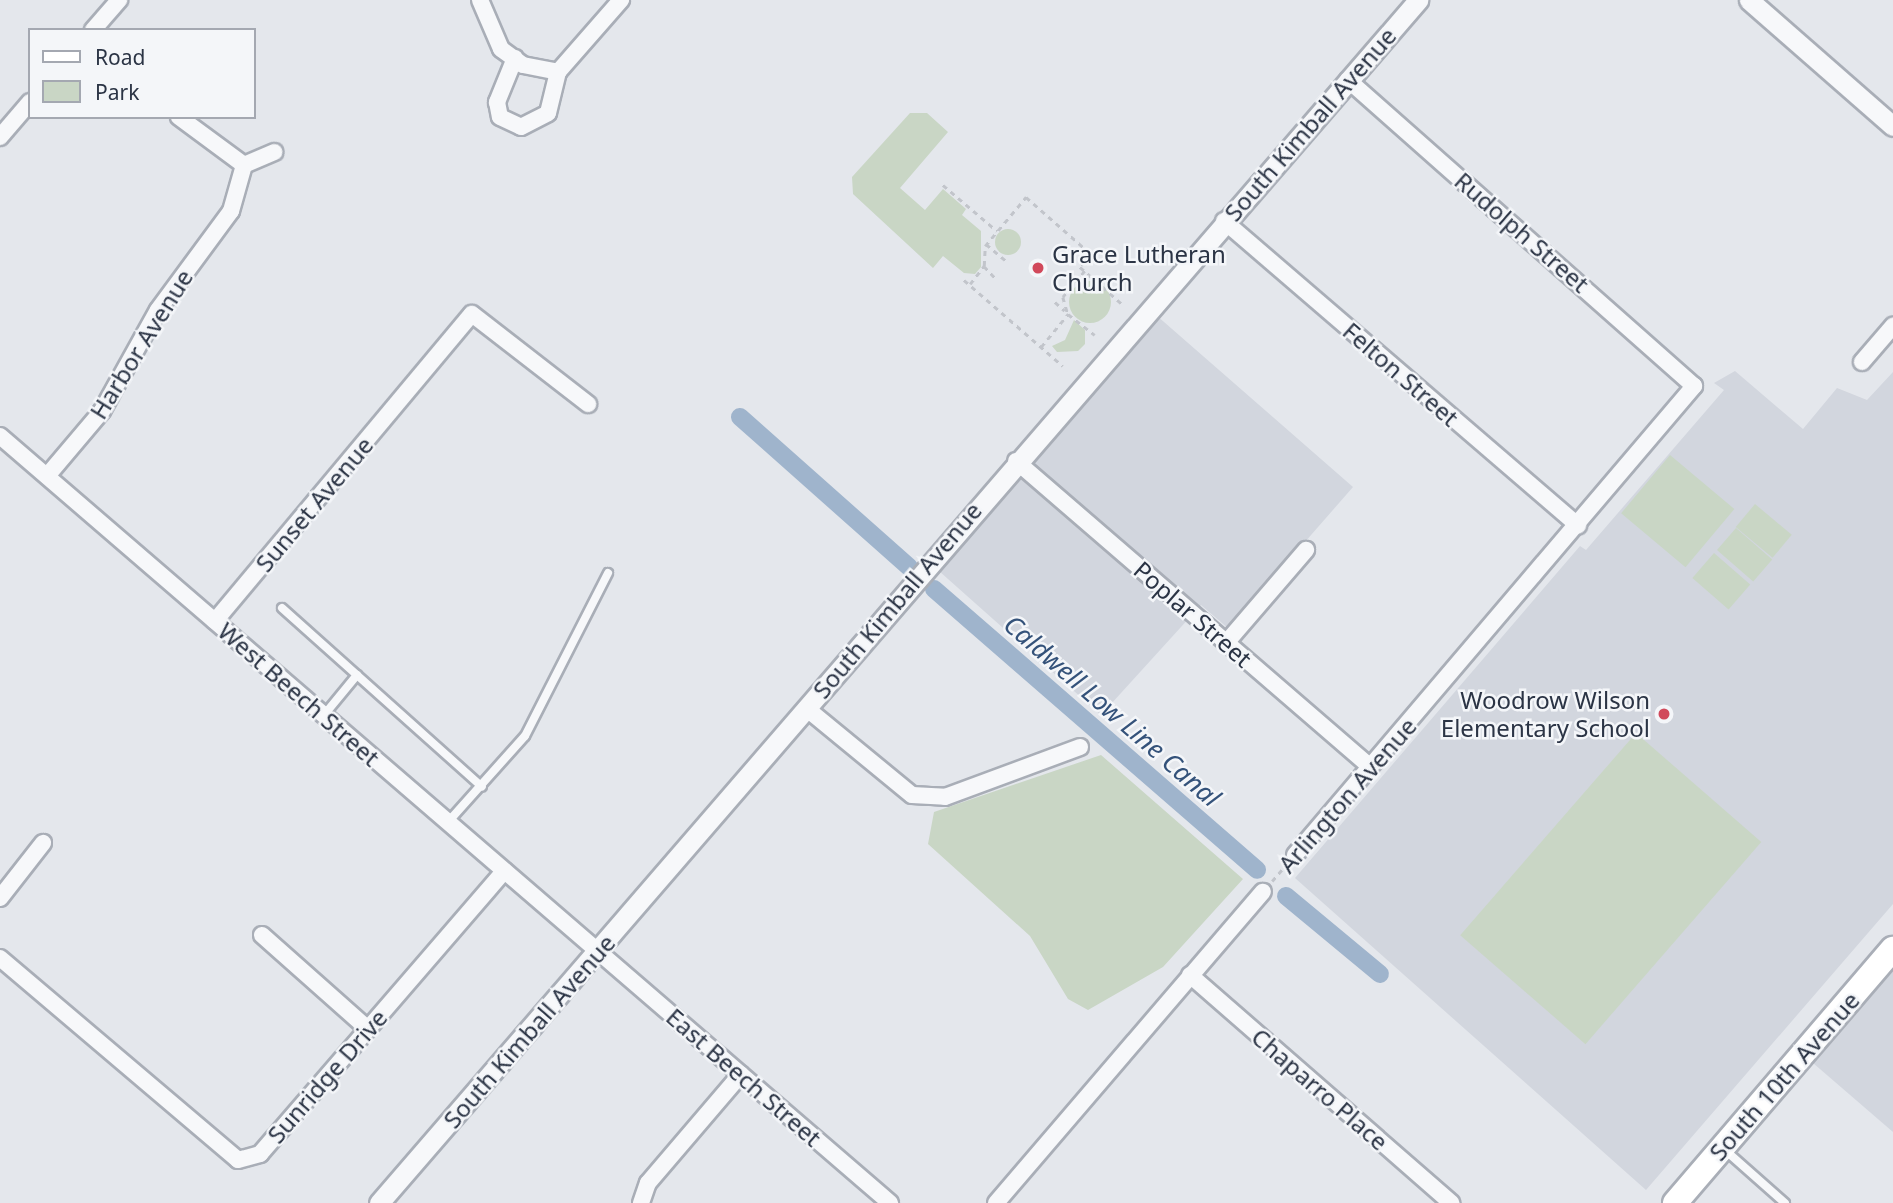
<!DOCTYPE html>
<html>
<head>
<meta charset="utf-8">
<style>
	body { margin:0 }
	#map { position:relative; width:1893px; height:1203px; overflow:hidden; background:#e4e7ec; font-family:"Noto Sans",sans-serif }
	div>[style] { position:absolute }
	[style*='--x'] { left:calc(var(--x)*1px); top:calc(var(--y)*1px); width:calc(var(--w)*1px); rotate:calc(var(--a)*1deg) }
	.built>* { inset:0; background:#d2d6de }
	.green>* { inset:0; background:#c9d6c5; transform-origin:0 0 }
	.round { border-radius:50% }
	.canal>* { height:18px; margin:-9px; padding:0 9px; transform-origin:9px; border-radius:9px; background:#9fb4cc }
	.path>* { height:2.5px; margin-top:-1.25px; transform-origin:0; background:repeating-linear-gradient(90deg,#c2c5cb 0 5px,transparent 0 10px) }
	.roads { filter:drop-shadow(2px 0 #a9aeb7) drop-shadow(-2px 0 #a9aeb7) drop-shadow(0 2px #a9aeb7) drop-shadow(0 -2px #a9aeb7) }
	.service>* { height:8px; margin:-4px; padding:0 4px; transform-origin:4px; border-radius:4px; background:#f7f8fa }
	.minor>* { height:16px; margin:-8px; padding:0 8px; transform-origin:8px; border-radius:8px; background:#f7f8fa }
	.tertiary>* { height:19px; margin:-9.5px; padding:0 9.5px; transform-origin:9.5px; border-radius:9.5px; background:#f7f8fa }
	.primary>* { height:24px; margin:-12px; padding:0 12px; transform-origin:12px; border-radius:12px; background:#fff }
	.dots>* { width:19px; height:19px; translate:-50% -50%; box-sizing:border-box; border:4px solid #f4f6f9; border-radius:50% }
	span { translate:-50% -50%; white-space:nowrap; text-align:center; line-height:1.15; -webkit-text-stroke:5px #f4f6f9; paint-order:stroke }
	.street-label { font-size:24px; color:#2b3445 }
	.poi-label { font-size:24px; color:#2b3445 }
	.left { translate:0 -50%; text-align:left }
	.right { translate:-100% -50%; text-align:right }
	.water-label { font-size:26px; color:#34527a; font-style:italic }
	.legend { position:absolute; left:28px; top:28px; width:228px; height:91px; box-sizing:border-box; background:#f4f6f9; border:2px solid #a4a8b1; margin:0; padding:9px 12px; list-style:none; font-size:21px; color:#2b3445 }
	.legend li { display:flex; align-items:center; gap:14px; height:35px }
	.legend b { width:35px; border:2px solid #a4a8b1 }
</style>
</head>
<body>
<div id="map">
	<div class="built">
		<i style="clip-path:polygon(1156px 315px,1353px 487px,1229px 629px,1201px 605px,1101px 715px,939px 571px)"></i>
		<i style="clip-path:polygon(1735px 371px,1803px 429px,1837px 388px,1867px 400px,1893px 372px,1893px 904px,1646px 1190px,1295px 878px,1580px 546px,1586px 550px,1724px 390px,1714px 383px)"></i>
		<i style="clip-path:polygon(1893px 971px,1893px 1132px,1813px 1063px)"></i>
	</div>
	<div class="green">
		<i style="clip-path:polygon(910px 113px,927px 113px,948px 132px,900px 188px,925px 210px,943px 189px,966px 209px,962px 215px,981px 231px,981px 267px,975px 274px,964px 273px,943px 256px,933px 268px,853px 194px,852px 177px)"></i>
		<i class="round" style="left:995px;top:229px;width:26px;height:26px"></i>
		<i class="round" style="left:1069px;top:281px;width:42px;height:42px"></i>
		<i style="clip-path:polygon(1074px 320px,1085px 330px,1085px 344px,1078px 351px,1057px 352px,1052px 346px,1065px 340px)"></i>
		<i style="left:1670px;top:455px;width:84px;height:76px;rotate:40deg"></i>
		<i style="left:1755px;top:504px;width:48px;height:30px;rotate:40deg"></i>
		<i style="left:1736px;top:528px;width:48px;height:29px;rotate:41deg"></i>
		<i style="left:1714px;top:553px;width:48px;height:33px;rotate:41deg"></i>
		<i style="left:1636px;top:733px;width:166px;height:268px;rotate:41deg"></i>
		<i style="clip-path:polygon(1101px 755px,1243px 879px,1163px 967px,1088px 1010px,1068px 999px,1030px 936px,928px 844px,934px 812px)"></i>
	</div>
	<div class="canal">
		<i style="--x:740;--y:417;--w:226;--a:41.6"></i>
		<i style="--x:934;--y:589;--w:428;--a:41"></i>
		<i style="--x:1286;--y:896;--w:122;--a:39.7"></i>
	</div>
	<div class="path">
		<i style="--x:943;--y:185;--w:71;--a:40.4"></i>
		<i style="--x:986;--y:244;--w:26;--a:40"></i>
		<i style="--x:984;--y:266;--w:19;--a:47"></i>
		<i style="--x:1085;--y:271;--w:34;--a:130"></i>
		<i style="--x:1063;--y:297;--w:18;--a:74"></i>
		<i style="--x:1068;--y:314;--w:34;--a:38"></i>
		<i style="--x:964;--y:280;--w:131;--a:41"></i>
		<i style="--x:970;--y:284;--w:23;--a:-52"></i>
		<i style="--x:984;--y:266;--w:20;--a:-87"></i>
		<i style="--x:985;--y:246;--w:64;--a:-50.1"></i>
		<i style="--x:1026;--y:197;--w:86;--a:41.2"></i>
		<i style="--x:1091;--y:254;--w:17;--a:130"></i>
		<i style="--x:1080;--y:267;--w:56;--a:41.4"></i>
		<i style="--x:1055;--y:302;--w:13;--a:42"></i>
		<i style="--x:1041;--y:347;--w:43;--a:-50.7"></i>
		<i style="--x:1272;--y:881;--w:21;--a:-49"></i>
	</div>
	<div class="roads">
		<div class="service">
			<i style="--x:282;--y:608;--w:268;--a:41.8"></i>
			<i style="--x:324;--y:715;--w:52;--a:-50.5"></i>
			<i style="--x:448;--y:822;--w:115;--a:-48.2"></i>
			<i style="--x:525;--y:736;--w:183;--a:-63"></i>
			<i style="--x:1725;--y:1150;--w:80;--a:41.5"></i>
		</div>
		<div class="minor">
			<i style="--x:480;--y:0;--w:53;--a:66.8"></i>
			<i style="--x:501;--y:49;--w:27;--a:36"></i>
			<i style="--x:523;--y:65;--w:36;--a:11"></i>
			<i style="--x:93;--y:30;--w:40;--a:-49"></i>
			<i style="--x:515;--y:58;--w:48;--a:112.2"></i>
			<i style="--x:497;--y:102;--w:15;--a:79"></i>
			<i style="--x:500;--y:117;--w:23;--a:25"></i>
			<i style="--x:521;--y:127;--w:30;--a:-27"></i>
			<i style="--x:548;--y:113;--w:42;--a:-76.3"></i>
			<i style="--x:558;--y:72;--w:96;--a:-48.8"></i>
			<i style="--x:0;--y:137;--w:46;--a:-49.4"></i>
			<i style="--x:244;--y:165;--w:33;--a:-23"></i>
			<i style="--x:1224;--y:221;--w:467;--a:40.7"></i>
			<i style="--x:1862;--y:362;--w:48;--a:-49.3"></i>
			<i style="--x:0;--y:436;--w:1175;--a:40.75"></i>
			<i style="--x:1016;--y:461;--w:468;--a:40.8"></i>
			<i style="--x:47;--y:476;--w:85;--a:-49.8"></i>
			<i style="--x:102;--y:411;--w:115;--a:-61"></i>
			<i style="--x:158;--y:310;--w:123;--a:-53.6"></i>
			<i style="--x:231;--y:211;--w:48;--a:-74.2"></i>
			<i style="--x:244;--y:165;--w:81;--a:-143.6"></i>
			<i style="--x:215;--y:621;--w:400;--a:-50.1"></i>
			<i style="--x:472;--y:314;--w:147;--a:37.8"></i>
			<i style="--x:1226;--y:643;--w:123;--a:-49.3"></i>
			<i style="--x:806;--y:708;--w:137;--a:39.4"></i>
			<i style="--x:912;--y:795;--w:33;--a:3"></i>
			<i style="--x:945;--y:797;--w:144;--a:-20.3"></i>
			<i style="--x:1295;--y:855;--w:616;--a:-49.61"></i>
			<i style="--x:1694;--y:386;--w:462;--a:-138.5"></i>
			<i style="--x:0;--y:898;--w:70;--a:-52"></i>
			<i style="--x:262;--y:935;--w:142;--a:41.6"></i>
			<i style="--x:0;--y:958;--w:312;--a:40.3"></i>
			<i style="--x:238;--y:1160;--w:23;--a:-15"></i>
			<i style="--x:260;--y:1154;--w:374;--a:-49.2"></i>
			<i style="--x:1190;--y:975;--w:347;--a:41.1"></i>
			<i style="--x:641;--y:1203;--w:21;--a:-71"></i>
			<i style="--x:648;--y:1183;--w:143;--a:-49.5"></i>
			<i style="--x:996;--y:1203;--w:410;--a:-49.4"></i>
		</div>
		<div class="tertiary">
			<i style="--x:1749;--y:0;--w:191;--a:41.2"></i>
			<i style="--x:379;--y:1203;--w:1590;--a:-49.18"></i>
		</div>
		<div class="primary">
			<i style="--x:1675;--y:1203;--w:335;--a:-49.4"></i>
		</div>
	</div>
	<div class="dots">
		<i style="left:1038px;top:268px;background:#d1495b"></i>
		<i style="left:1664px;top:714px;background:#d1495b"></i>
	</div>
	<div class="street-label">
		<span style="left:1310px;top:124px;rotate:-49deg">South Kimball Avenue</span>
		<span style="left:1522px;top:232px;rotate:41deg">Rudolph Street</span>
		<span style="left:141px;top:344px;rotate:-58deg">Harbor Avenue</span>
		<span style="left:1401px;top:374px;rotate:41deg">Felton Street</span>
		<span style="left:314px;top:504px;rotate:-50deg">Sunset Avenue</span>
		<span style="left:897px;top:600px;rotate:-50deg">South Kimball Avenue</span>
		<span style="left:1193px;top:614px;rotate:41deg">Poplar Street</span>
		<span style="left:299px;top:694px;rotate:41deg">West Beech Street</span>
		<span style="left:1347px;top:795px;rotate:-49deg">Arlington Avenue</span>
		<span style="left:529px;top:1031px;rotate:-49deg">South Kimball Avenue</span>
		<span style="left:327px;top:1076px;rotate:-49deg">Sunridge Drive</span>
		<span style="left:1784px;top:1076px;rotate:-49deg">South 10th Avenue</span>
		<span style="left:744px;top:1077px;rotate:41deg">East Beech Street</span>
		<span style="left:1320px;top:1089px;rotate:41deg">Chaparro Place</span>
	</div>
	<div class="poi-label">
		<span class="left" style="left:1052px;top:268px">Grace Lutheran<br>Church</span>
		<span class="right" style="left:1650px;top:714px">Woodrow Wilson<br>Elementary School</span>
	</div>
	<div class="water-label">
		<span style="left:1112px;top:711px;rotate:41deg">Caldwell Low Line Canal</span>
	</div>
	<ul class="legend">
	<li><b style="height:9px;background:#fff"></b>Road</li>
	<li><b style="height:19px;background:#c9d6c5"></b>Park</li>
	</ul>
</div>
</body>
</html>
